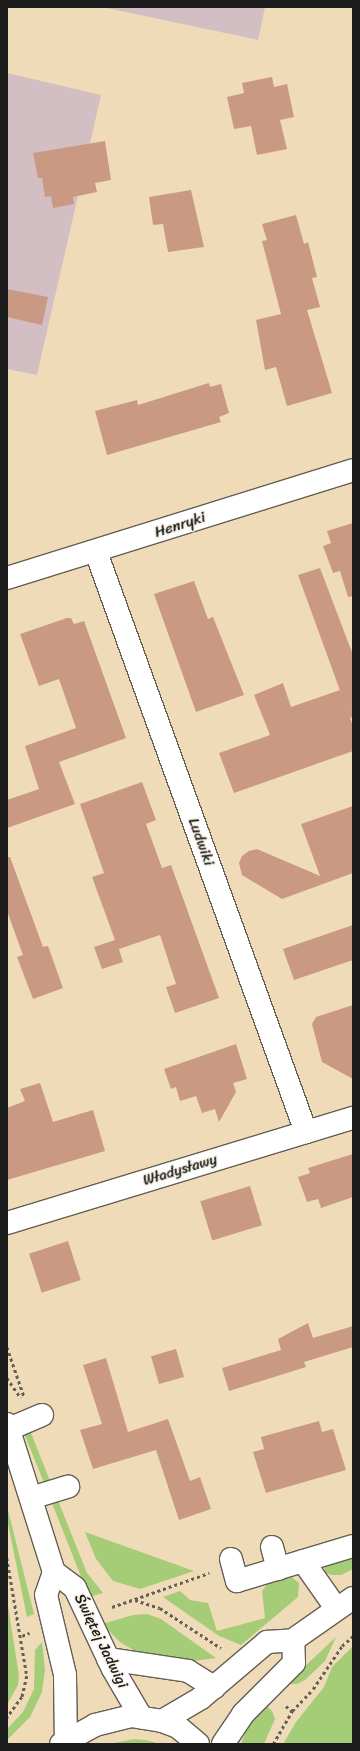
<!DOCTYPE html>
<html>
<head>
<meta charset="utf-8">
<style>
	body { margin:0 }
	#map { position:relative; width:360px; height:1751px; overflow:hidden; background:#f0dbb9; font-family:Sriracha,sans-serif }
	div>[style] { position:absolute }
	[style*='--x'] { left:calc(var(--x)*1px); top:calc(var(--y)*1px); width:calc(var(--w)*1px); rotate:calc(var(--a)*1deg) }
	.industrial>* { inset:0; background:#d2bec3 }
	.green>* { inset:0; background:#a5cc76 }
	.building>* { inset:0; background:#ca9983; transform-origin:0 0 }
	.path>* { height:2.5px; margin-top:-1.25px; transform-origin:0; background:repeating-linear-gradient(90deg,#665f53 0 3px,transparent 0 6px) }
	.roads { filter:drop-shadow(1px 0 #665f53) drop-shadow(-1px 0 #665f53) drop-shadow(0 1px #665f53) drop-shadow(0 -1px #665f53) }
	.minor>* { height:22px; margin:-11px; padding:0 11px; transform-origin:11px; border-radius:11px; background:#fff }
	.major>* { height:22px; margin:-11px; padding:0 11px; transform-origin:11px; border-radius:11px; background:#fff }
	span { translate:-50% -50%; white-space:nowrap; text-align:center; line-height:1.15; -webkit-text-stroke:3px #f7f3e8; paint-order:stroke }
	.street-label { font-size:15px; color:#1c1c1c }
	.frame { position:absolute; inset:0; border:8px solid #1c1c1c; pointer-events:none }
</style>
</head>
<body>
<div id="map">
	<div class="industrial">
		<i style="clip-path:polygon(102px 7px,265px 7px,258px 40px)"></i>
		<i style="clip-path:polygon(7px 73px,101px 95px,37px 375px,7px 369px)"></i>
	</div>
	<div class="green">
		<i style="clip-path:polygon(29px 1428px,52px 1486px,44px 1483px,24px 1433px)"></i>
		<i style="clip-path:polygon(69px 1493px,85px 1532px,194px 1571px,140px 1589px,113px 1581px,96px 1559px)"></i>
		<i style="clip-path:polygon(57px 1498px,87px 1573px,103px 1593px,89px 1597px,52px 1503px)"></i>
		<i style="clip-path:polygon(7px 1506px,34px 1614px,27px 1617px,7px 1519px)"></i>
		<i style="clip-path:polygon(353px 1554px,353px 1569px,341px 1575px,331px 1575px,325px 1572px,324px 1566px)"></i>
		<i style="clip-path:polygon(289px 1575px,299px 1583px,298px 1597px,241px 1645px,219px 1636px,163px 1597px,180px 1591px,190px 1600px,208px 1603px,217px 1631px,265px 1618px,262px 1591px,268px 1583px)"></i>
		<i style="clip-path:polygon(7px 1599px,19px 1676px,18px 1685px,7px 1705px)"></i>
		<i style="clip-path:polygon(147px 1614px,161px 1619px,216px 1658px,186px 1662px,146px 1657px,121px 1643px,102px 1624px,133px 1615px)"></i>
		<i style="clip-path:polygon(336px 1637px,325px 1661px,305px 1680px,297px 1684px,286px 1684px)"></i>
		<i style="clip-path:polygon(42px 1642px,45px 1670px,42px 1692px,30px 1717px,7px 1740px,7px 1729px,23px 1712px,34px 1689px,35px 1650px)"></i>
		<i style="clip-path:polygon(353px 1646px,353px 1744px,283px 1744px,296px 1722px,324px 1687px,332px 1667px)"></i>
		<i style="clip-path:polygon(265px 1704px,272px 1711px,275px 1719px,264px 1744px,241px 1744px,247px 1727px)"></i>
		<i style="clip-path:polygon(134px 1739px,146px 1740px,160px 1744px,109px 1744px)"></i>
	</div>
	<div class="building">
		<i style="clip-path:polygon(272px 77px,274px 87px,287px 84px,294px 117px,280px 120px,287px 149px,257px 155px,251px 126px,234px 129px,227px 97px,244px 93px,242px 83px)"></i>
		<i style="clip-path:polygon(105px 141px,111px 180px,95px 183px,97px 192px,73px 197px,74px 204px,53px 208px,51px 196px,45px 197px,42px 178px,38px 178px,33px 153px)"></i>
		<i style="clip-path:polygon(191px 190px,204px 247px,168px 252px,163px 224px,153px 225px,149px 197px)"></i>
		<i style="clip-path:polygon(296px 215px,304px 244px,308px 242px,317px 277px,312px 278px,320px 307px,307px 310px,332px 393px,287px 406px,276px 367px,265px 370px,256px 320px,281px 314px,262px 241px,267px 240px,262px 224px)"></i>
		<i style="clip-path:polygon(7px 289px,48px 297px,42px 325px,7px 317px)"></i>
		<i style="clip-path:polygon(209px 383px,210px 387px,221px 384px,229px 413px,219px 417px,221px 422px,107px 455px,95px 411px,137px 400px,138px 405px)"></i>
		<i style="clip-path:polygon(353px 523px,353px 596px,348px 597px,340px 571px,333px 573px,323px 546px,331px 543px,327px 531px)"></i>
		<i style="clip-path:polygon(320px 568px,353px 655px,353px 717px,350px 718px,298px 575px)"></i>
		<i style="clip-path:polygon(194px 581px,208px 619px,213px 617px,244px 695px,196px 712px,154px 594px)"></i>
		<i style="clip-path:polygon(67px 618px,71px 618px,74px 624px,84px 621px,126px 738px,59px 762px,75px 804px,7px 828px,7px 800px,39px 789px,25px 746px,76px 728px,59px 679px,39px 686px,20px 634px)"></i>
		<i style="clip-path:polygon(283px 683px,291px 707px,340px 690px,353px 726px,353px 751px,234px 793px,219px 753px,270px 735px,254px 695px)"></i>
		<i style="clip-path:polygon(142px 782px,156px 820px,146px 824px,162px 868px,171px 865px,219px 998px,175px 1013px,166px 987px,176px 984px,160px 935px,119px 949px,123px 962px,102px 969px,94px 947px,115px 940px,92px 877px,104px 873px,80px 804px)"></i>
		<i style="clip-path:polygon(353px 806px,353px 873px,282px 899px,242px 875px,239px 863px,242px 856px,249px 851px,257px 849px,320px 876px,301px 824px)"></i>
		<i style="clip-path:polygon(7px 857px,10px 857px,43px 947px,48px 946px,63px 988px,33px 999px,17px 957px,23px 955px,7px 911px)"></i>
		<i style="clip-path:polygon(353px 925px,353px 960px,294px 980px,283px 949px)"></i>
		<i style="clip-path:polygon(353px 1005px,353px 1079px,322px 1062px,312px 1024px,316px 1017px)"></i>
		<i style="clip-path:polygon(236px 1044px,247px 1079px,233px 1083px,236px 1092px,219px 1122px,215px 1109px,202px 1113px,196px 1096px,180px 1101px,176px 1087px,171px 1089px,164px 1069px)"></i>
		<i style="clip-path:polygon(40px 1083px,53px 1122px,93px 1110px,105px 1151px,7px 1180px,7px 1108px,25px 1101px,20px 1089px)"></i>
		<i style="clip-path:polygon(353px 1154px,353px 1197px,321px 1208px,318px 1199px,307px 1202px,298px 1177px,310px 1173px,308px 1168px)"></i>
		<i style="left:250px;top:1186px;width:41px;height:52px;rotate:73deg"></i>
		<i style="left:68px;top:1241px;width:41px;height:41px;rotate:72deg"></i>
		<i style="clip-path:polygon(308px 1323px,313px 1338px,353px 1326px,353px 1347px,304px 1362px,306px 1367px,229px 1391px,222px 1368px,281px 1350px,278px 1339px)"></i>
		<i style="left:176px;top:1349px;width:29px;height:26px;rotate:74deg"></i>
		<i style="clip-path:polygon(106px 1358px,128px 1432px,168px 1419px,190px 1481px,200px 1477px,211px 1509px,179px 1520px,156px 1450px,93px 1469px,80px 1430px,102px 1424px,83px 1365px)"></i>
		<i style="clip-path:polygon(319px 1421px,322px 1432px,333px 1429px,346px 1470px,266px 1493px,253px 1452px,264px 1449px,261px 1437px)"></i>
	</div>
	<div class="path">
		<i style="--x:7;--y:1347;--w:52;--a:70.9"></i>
		<i style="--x:7;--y:1378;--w:24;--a:55"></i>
		<i style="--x:7;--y:1558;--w:120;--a:80.4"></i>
		<i style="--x:27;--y:1676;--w:22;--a:103"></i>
		<i style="--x:22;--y:1697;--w:26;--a:126"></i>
		<i style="--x:135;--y:1600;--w:26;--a:18"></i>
		<i style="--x:160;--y:1608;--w:73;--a:33.3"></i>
		<i style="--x:112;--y:1607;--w:103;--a:-19.3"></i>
		<i style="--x:22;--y:1636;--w:8;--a:-23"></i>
		<i style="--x:286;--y:1706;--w:8;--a:40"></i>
		<i style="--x:273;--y:1744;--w:38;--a:-60"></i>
		<i style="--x:292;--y:1711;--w:30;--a:-46"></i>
		<i style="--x:313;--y:1689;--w:52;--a:-56"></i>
		<i style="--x:342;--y:1646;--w:15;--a:-42"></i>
	</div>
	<div class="roads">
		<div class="minor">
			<i style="--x:96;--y:552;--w:617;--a:70.1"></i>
			<i style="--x:7;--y:578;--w:362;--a:-17.3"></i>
			<i style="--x:7;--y:1223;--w:362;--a:-16.9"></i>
			<i style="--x:9;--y:1429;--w:36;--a:-23"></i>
			<i style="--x:31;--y:1498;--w:39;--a:-17"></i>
			<i style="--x:272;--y:1547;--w:23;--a:75"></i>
			<i style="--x:231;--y:1559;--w:23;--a:75"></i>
			<i style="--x:237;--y:1581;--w:69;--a:-16.9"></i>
			<i style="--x:336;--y:1608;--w:57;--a:-125.1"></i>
			<i style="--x:303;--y:1561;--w:52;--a:-16.7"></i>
			<i style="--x:108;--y:1659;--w:81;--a:8.5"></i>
			<i style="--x:188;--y:1671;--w:31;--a:32"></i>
			<i style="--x:162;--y:1721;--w:45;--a:-30.5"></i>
			<i style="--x:201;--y:1698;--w:87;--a:-40.3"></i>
			<i style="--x:267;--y:1642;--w:26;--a:-4"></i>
			<i style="--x:293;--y:1640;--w:73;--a:-35"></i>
			<i style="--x:223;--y:1744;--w:36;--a:-56"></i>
			<i style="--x:243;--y:1714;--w:72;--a:-45"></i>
			<i style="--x:294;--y:1663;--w:23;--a:-92"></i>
		</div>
		<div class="major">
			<i style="--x:7;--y:1424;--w:155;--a:72.4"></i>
			<i style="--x:54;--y:1572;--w:26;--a:37"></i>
			<i style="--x:75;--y:1588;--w:89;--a:64.9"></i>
			<i style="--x:113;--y:1669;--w:56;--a:59.7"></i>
			<i style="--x:54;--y:1572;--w:24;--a:109"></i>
			<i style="--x:46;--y:1595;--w:82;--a:76.6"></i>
			<i style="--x:65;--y:1675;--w:69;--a:89.2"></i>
			<i style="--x:61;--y:1744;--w:39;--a:-29"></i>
			<i style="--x:95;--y:1725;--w:37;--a:-14"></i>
			<i style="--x:131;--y:1716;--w:31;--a:9"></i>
			<i style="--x:162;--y:1721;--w:17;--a:21"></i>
			<i style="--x:178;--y:1727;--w:26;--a:40"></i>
		</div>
	</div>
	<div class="street-label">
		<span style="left:180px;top:525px;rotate:-18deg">Henryki</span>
		<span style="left:201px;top:842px;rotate:70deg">Ludwiki</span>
		<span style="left:180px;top:1170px;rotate:-17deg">Władysławy</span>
		<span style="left:101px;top:1641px;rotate:64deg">Świętej Jadwigi</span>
	</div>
	<div class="frame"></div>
</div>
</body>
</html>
